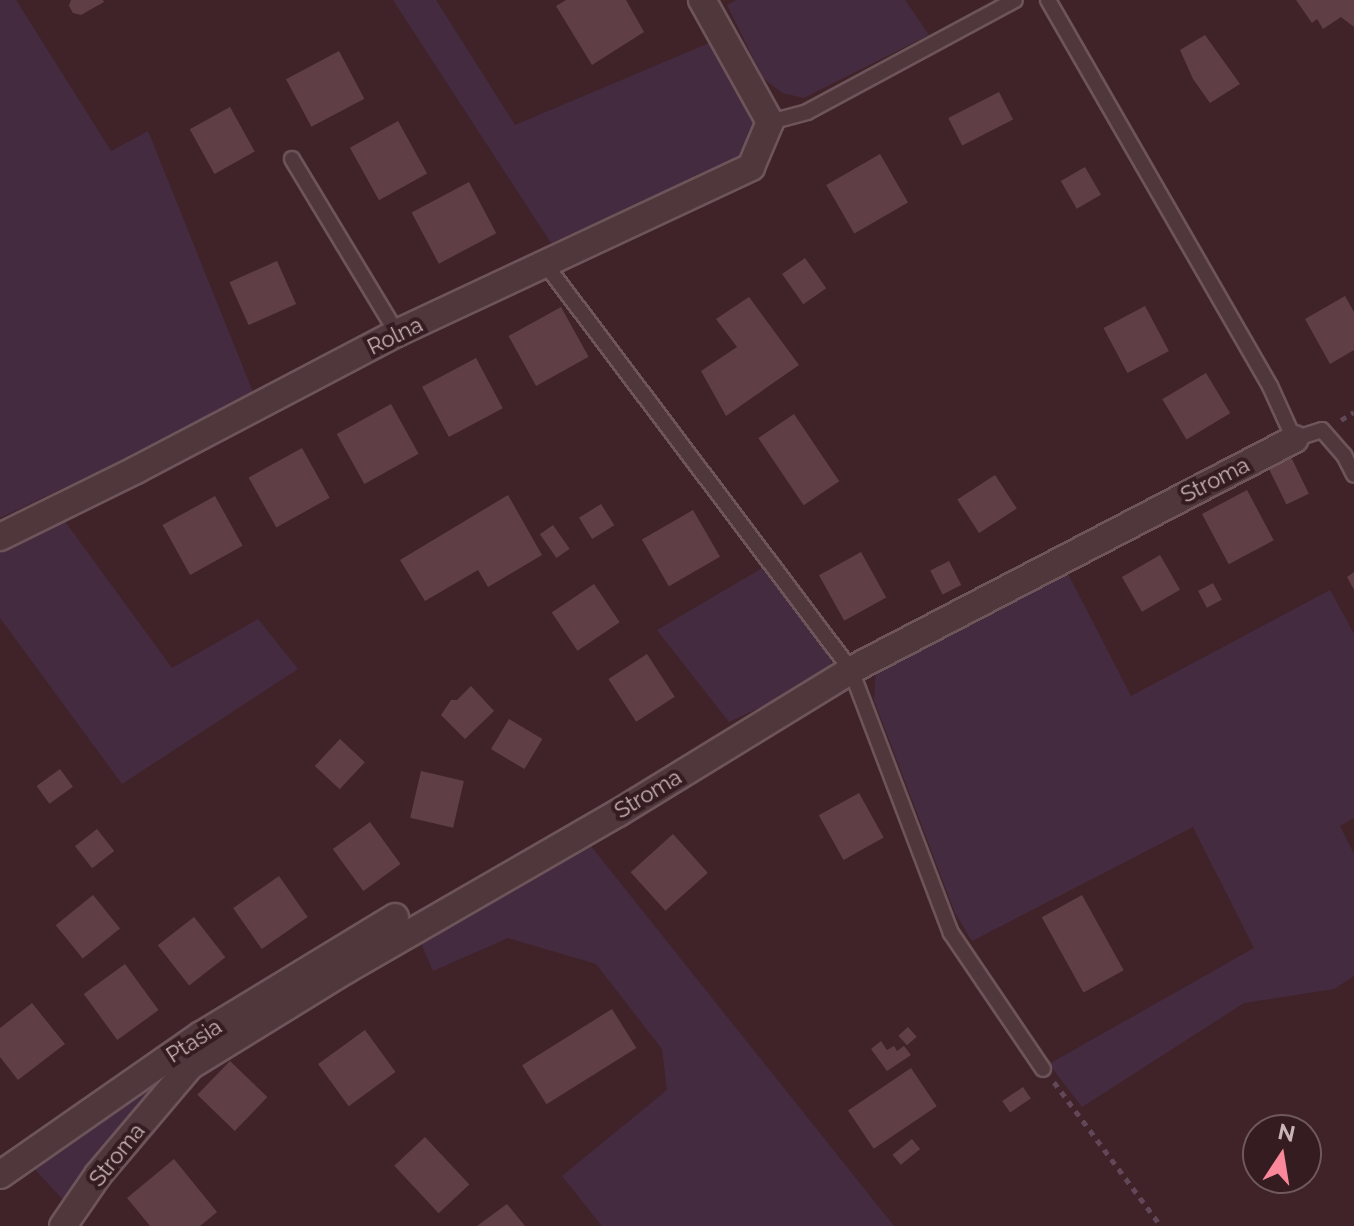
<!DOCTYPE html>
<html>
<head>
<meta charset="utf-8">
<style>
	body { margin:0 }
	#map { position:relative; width:1354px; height:1226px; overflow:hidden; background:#3f2329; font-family:Raleway,sans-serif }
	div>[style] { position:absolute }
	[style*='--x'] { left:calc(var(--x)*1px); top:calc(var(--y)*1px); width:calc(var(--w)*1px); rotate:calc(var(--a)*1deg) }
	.green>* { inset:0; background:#452b3f }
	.building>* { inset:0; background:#5f3f45; transform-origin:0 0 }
	.path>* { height:5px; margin-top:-2.5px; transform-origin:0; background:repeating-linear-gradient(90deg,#614758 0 6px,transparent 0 12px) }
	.roads { filter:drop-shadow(2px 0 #6d555a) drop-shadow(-2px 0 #6d555a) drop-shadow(0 2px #6d555a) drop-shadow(0 -2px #6d555a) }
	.lane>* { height:14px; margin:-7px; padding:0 7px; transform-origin:7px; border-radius:7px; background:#4f373c }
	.street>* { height:26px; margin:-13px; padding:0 13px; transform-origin:13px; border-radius:13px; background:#4f373c }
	span { translate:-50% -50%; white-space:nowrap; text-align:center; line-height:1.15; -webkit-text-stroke:8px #341c21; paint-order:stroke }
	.street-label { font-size:22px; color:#cab4b7 }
	.north { position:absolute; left:1242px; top:1114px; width:80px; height:80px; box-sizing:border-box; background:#341c21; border:2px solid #70595d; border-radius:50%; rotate:12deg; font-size:22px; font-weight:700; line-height:32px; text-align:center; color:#cab4b7 }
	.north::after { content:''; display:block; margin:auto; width:28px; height:36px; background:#fb879a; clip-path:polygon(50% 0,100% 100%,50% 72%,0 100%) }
</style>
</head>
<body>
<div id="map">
	<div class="green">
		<i style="clip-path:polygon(0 0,16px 0,111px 151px,148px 131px,255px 397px,0 518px)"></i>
		<i style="clip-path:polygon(393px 0,436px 0,515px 125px,714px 41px,755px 113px,755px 127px,737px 159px,551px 243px)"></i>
		<i style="clip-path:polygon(736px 0,905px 0,929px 35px,804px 98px,782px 93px,763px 78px,727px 5px)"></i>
		<i style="clip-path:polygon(61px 516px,172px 668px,258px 619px,298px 669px,122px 784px,0 618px,0 547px)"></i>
		<i style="clip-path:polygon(764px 567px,833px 659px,822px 678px,729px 722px,657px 630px)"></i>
		<i style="clip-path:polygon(1065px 568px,1131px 696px,1330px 590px,1354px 634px,1354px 818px,1340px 826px,1354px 854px,1354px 976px,1334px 989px,1244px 1003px,1082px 1107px,1049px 1064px,1254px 948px,1193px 827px,972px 941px,955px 913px,874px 700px,876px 665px)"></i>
		<i style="clip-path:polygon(590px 845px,894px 1226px,602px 1226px,562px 1176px,667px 1090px,662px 1049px,596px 964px,508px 938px,433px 971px,421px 943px)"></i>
		<i style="clip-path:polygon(154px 1077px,161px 1082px,64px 1201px,31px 1165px)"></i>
	</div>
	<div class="building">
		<i style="clip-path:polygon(71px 0,103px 0,104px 2px,81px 15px,73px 13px,69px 6px)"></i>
		<i style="clip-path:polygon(566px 0,626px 0,644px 32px,592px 65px,556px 6px)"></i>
		<i style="clip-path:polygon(1296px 0,1354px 0,1354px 27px,1341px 17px,1323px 29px,1317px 19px,1312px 23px)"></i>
		<i style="clip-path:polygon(1205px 35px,1240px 84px,1210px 103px,1193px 79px,1180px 50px)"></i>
		<i style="left:339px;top:51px;width:54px;height:60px;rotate:62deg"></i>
		<i style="left:999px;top:92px;width:31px;height:57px;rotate:63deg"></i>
		<i style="left:230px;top:107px;width:51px;height:46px;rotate:61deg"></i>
		<i style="left:398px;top:121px;width:60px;height:55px;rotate:61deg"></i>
		<i style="left:880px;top:154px;width:56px;height:62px;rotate:60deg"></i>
		<i style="left:1085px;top:167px;width:32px;height:28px;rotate:60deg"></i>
		<i style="left:469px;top:182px;width:58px;height:65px;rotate:62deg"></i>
		<i style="left:805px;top:258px;width:37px;height:28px;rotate:55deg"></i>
		<i style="left:277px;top:261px;width:47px;height:52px;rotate:66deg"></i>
		<i style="clip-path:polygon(1345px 296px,1354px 312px,1354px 350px,1330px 364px,1305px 319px)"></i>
		<i style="clip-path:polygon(749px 297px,799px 365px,726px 416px,701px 371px,737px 347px,716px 319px)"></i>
		<i style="left:1145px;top:306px;width:51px;height:47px;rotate:62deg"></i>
		<i style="left:561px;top:307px;width:57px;height:60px;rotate:61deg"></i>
		<i style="left:476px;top:358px;width:57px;height:61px;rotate:62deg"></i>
		<i style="left:1206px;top:373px;width:47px;height:51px;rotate:59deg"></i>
		<i style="left:391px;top:404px;width:57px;height:62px;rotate:61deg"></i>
		<i style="left:794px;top:414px;width:81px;height:43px;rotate:56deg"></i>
		<i style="left:302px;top:448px;width:57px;height:61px;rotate:61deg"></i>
		<i style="left:1290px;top:455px;width:43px;height:25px;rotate:64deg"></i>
		<i style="left:995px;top:475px;width:40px;height:45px;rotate:57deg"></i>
		<i style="left:1247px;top:490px;width:57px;height:51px;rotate:62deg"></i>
		<i style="clip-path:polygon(508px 495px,542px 555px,488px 587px,478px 570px,425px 601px,400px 560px)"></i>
		<i style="left:215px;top:496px;width:57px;height:60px;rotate:61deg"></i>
		<i style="left:601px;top:504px;width:25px;height:26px;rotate:58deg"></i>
		<i style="left:693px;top:510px;width:54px;height:59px;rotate:60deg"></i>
		<i style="left:553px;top:525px;width:29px;height:16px;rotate:55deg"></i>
		<i style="left:861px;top:552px;width:52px;height:48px;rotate:61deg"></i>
		<i style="left:1160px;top:555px;width:40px;height:44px;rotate:60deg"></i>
		<i style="left:949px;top:561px;width:27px;height:21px;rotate:63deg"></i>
		<i style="clip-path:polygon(1354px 572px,1354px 590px,1347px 577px)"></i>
		<i style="left:1213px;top:583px;width:19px;height:17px;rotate:62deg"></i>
		<i style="left:594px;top:584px;width:46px;height:51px;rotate:56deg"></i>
		<i style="left:647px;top:654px;width:51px;height:46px;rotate:57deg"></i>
		<i style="clip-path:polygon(471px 686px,494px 711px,465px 739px,441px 715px,451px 700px,457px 700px)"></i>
		<i style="left:509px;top:719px;width:39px;height:35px;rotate:31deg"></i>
		<i style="left:340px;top:739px;width:34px;height:37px;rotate:43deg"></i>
		<i style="left:60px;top:769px;width:22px;height:29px;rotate:54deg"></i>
		<i style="left:421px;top:771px;width:44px;height:48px;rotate:13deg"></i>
		<i style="left:859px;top:793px;width:51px;height:46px;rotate:61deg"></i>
		<i style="left:370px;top:822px;width:52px;height:46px;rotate:54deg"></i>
		<i style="left:97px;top:829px;width:28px;height:28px;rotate:52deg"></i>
		<i style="left:673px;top:834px;width:52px;height:57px;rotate:48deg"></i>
		<i style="left:279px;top:876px;width:50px;height:56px;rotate:55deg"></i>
		<i style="left:93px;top:895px;width:43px;height:48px;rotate:51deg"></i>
		<i style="left:1082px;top:895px;width:86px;height:46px;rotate:61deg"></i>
		<i style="left:194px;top:917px;width:51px;height:46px;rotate:52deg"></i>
		<i style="left:125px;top:964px;width:57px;height:51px;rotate:54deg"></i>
		<i style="clip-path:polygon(32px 1003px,65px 1044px,18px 1080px,0 1057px,0 1028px)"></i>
		<i style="left:612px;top:1009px;width:46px;height:106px;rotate:58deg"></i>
		<i style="left:908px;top:1027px;width:13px;height:13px;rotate:48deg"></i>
		<i style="left:365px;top:1030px;width:52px;height:58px;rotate:54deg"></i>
		<i style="clip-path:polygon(881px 1041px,887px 1050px,894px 1046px,897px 1051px,904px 1046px,911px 1055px,887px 1071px,871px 1049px)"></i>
		<i style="left:230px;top:1061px;width:52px;height:47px;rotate:44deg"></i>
		<i style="left:911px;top:1068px;width:46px;height:76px;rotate:56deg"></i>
		<i style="left:1023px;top:1087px;width:14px;height:25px;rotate:56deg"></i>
		<i style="left:425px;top:1137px;width:65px;height:42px;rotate:47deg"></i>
		<i style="left:912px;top:1139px;width:13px;height:25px;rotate:51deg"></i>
		<i style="clip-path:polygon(174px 1159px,217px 1212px,200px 1226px,150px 1226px,127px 1198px)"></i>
		<i style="clip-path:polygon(507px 1204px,525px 1226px,477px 1226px)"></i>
	</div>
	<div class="path">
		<i style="--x:1341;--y:420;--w:15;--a:-32"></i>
		<i style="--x:1054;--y:1082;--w:179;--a:53.4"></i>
	</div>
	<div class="roads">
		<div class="lane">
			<i style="--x:1048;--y:0;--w:445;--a:60.1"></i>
			<i style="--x:1270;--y:386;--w:58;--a:65.6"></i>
			<i style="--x:1294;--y:439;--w:29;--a:-18"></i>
			<i style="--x:1322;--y:430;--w:33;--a:49"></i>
			<i style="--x:1344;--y:455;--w:22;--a:63"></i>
			<i style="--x:770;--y:122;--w:38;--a:-15"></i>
			<i style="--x:807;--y:112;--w:236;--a:-28.3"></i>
			<i style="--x:292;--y:159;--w:203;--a:58.9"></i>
			<i style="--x:546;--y:265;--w:507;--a:53.02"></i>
			<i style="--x:851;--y:670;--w:281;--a:69.2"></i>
			<i style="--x:951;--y:933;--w:164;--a:55.9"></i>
		</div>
		<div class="street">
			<i style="--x:0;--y:537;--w:152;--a:-26.2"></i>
			<i style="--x:136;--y:470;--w:295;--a:-27.7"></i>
			<i style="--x:397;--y:333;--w:391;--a:-25.1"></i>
			<i style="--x:751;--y:167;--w:49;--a:-67.1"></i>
			<i style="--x:770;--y:122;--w:140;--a:-119.1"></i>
			<i style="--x:0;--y:1175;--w:245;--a:-34.9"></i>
			<i style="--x:201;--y:1035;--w:227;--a:-31.3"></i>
			<i style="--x:63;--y:1226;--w:62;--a:-55.5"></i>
			<i style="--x:98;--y:1175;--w:143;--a:-49.8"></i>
			<i style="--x:190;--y:1066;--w:183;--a:-31.6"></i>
			<i style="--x:346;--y:970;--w:314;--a:-30"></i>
			<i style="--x:618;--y:813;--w:273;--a:-31.5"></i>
			<i style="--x:851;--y:670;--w:500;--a:-27.5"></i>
		</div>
	</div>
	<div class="street-label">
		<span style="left:395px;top:336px;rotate:-26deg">Rolna</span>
		<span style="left:1215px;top:480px;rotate:-27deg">Stroma</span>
		<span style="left:648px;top:794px;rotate:-31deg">Stroma</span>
		<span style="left:194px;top:1041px;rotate:-33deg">Ptasia</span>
		<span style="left:117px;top:1155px;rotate:-51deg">Stroma</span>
	</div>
	<div class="north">N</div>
</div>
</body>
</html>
